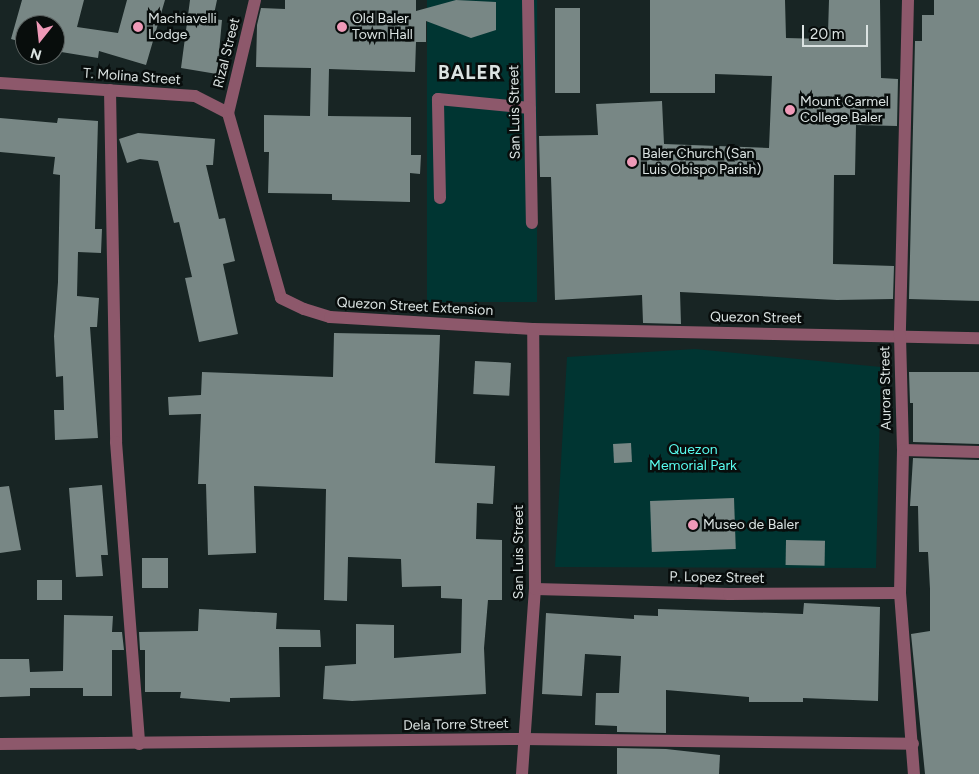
<!DOCTYPE html>
<html>
<head>
<meta charset="utf-8">
<style>
	body { margin:0 }
	#map { position:relative; width:979px; height:774px; overflow:hidden; background:#182524; font-family:Figtree,sans-serif }
	div>[style] { position:absolute }
	[style*='--x'] { left:calc(var(--x)*1px); top:calc(var(--y)*1px); width:calc(var(--w)*1px); rotate:calc(var(--a)*1deg) }
	.green>* { inset:0; background:#003532; transform-origin:0 0 }
	.building>* { inset:0; background:#788785; transform-origin:0 0 }
	.minor>* { height:12px; margin:-6px; padding:0 6px; transform-origin:6px; border-radius:6px; background:#8d586b }
	.dots>* { width:14px; height:14px; translate:-50% -50%; box-sizing:border-box; border:2px solid #080d0c; border-radius:50% }
	span { translate:-50% -50%; white-space:nowrap; text-align:center; line-height:1.15; -webkit-text-stroke:5px #080d0c; paint-order:stroke }
	.poi-label { font-size:14px; color:#dbe3e2 }
	.left { translate:0 -50%; text-align:left }
	.street-label { font-size:14px; color:#dbe3e2 }
	.park-label { font-size:14px; color:#59fdf0 }
	.district-label { font-size:19px; color:#dbe3e2; font-weight:700; letter-spacing:1px }
	.north { position:absolute; left:15px; top:15px; width:50px; height:50px; box-sizing:border-box; background:#080d0c; border:1px solid #5c6362; border-radius:50%; rotate:196deg; font-size:14px; font-weight:700; line-height:20px; text-align:center; color:#dbe3e2 }
	.north::after { content:''; display:block; margin:auto; width:18px; height:22px; background:#ef9ab8; clip-path:polygon(50% 0,100% 100%,50% 72%,0 100%) }
	.scale { position:absolute; left:802px; top:25px; width:66px; height:22px; box-sizing:border-box; border:2px solid #dbe3e2; border-top:0; padding-left:6px; font-size:15px; line-height:18px; white-space:nowrap; color:#dbe3e2; -webkit-text-stroke:4px #080d0c; paint-order:stroke }
</style>
</head>
<body>
<div id="map">
	<div class="green">
		<i style="left:427px;top:0;width:110px;height:302px"></i>
		<i style="clip-path:polygon(695px 349px,881px 367px,876px 568px,555px 567px,567px 357px)"></i>
	</div>
	<div class="building">
		<i style="clip-path:polygon(22px 0,84px 0,77px 27px,118px 33px,127px 0,165px 0,146px 65px,99px 51px,98px 58px,55px 51px,55px 25px,25px 25px,25px 43px,11px 39px)"></i>
		<i style="clip-path:polygon(190px 0,217px 0,213px 19px,222px 20px,217px 74px,181px 68px)"></i>
		<i style="clip-path:polygon(285px 0,416px 0,416px 11px,456px 0,496px 2px,496px 30px,471px 38px,426px 21px,426px 42px,416px 42px,415px 72px,329px 69px,328px 116px,411px 117px,411px 155px,421px 155px,420px 174px,410px 173px,410px 202px,332px 200px,332px 194px,268px 193px,269px 152px,264px 152px,264px 115px,310px 116px,311px 68px,256px 67px,257px 25px,261px 8px,285px 9px)"></i>
		<i style="clip-path:polygon(650px 0,785px 0,786px 38px,824px 39px,824px 33px,828px 33px,829px 0,880px 0,881px 78px,898px 79px,897px 126px,856px 125px,855px 175px,834px 175px,833px 264px,894px 266px,893px 299px,837px 300px,680px 292px,681px 324px,643px 323px,642px 295px,555px 300px,551px 177px,540px 177px,539px 136px,598px 135px,596px 104px,662px 101px,664px 144px,769px 148px,772px 76px,715px 74px,715px 93px,650px 93px)"></i>
		<i style="clip-path:polygon(934px 0,979px 0,979px 301px,909px 299px,915px 41px,922px 41px,922px 15px,934px 15px)"></i>
		<i style="left:555px;top:8px;width:25px;height:85px"></i>
		<i style="clip-path:polygon(0 118px,57px 123px,58px 118px,98px 121px,95px 229px,102px 229px,101px 253px,78px 252px,77px 296px,99px 298px,97px 327px,90px 327px,98px 438px,55px 440px,54px 410px,64px 410px,63px 376px,56px 377px,54px 336px,58px 282px,60px 175px,53px 174px,55px 157px,0 152px)"></i>
		<i style="clip-path:polygon(138px 133px,215px 139px,213px 165px,206px 165px,219px 219px,225px 218px,235px 261px,223px 264px,238px 334px,199px 342px,185px 278px,192px 277px,179px 222px,174px 223px,158px 161px,140px 159px,127px 163px,119px 139px)"></i>
		<i style="clip-path:polygon(334px 333px,440px 335px,435px 463px,495px 466px,493px 504px,477px 503px,476px 539px,502px 540px,502px 600px,488px 600px,484px 648px,486px 694px,352px 701px,323px 699px,325px 666px,356px 664px,356px 624px,394px 625px,394px 658px,461px 653px,462px 599px,441px 598px,441px 586px,402px 587px,401px 559px,348px 557px,347px 601px,324px 600px,326px 489px,254px 486px,256px 553px,208px 555px,206px 484px,198px 484px,201px 414px,169px 415px,168px 397px,201px 395px,202px 372px,333px 377px)"></i>
		<i style="left:475px;top:361px;width:36px;height:33px;rotate:3deg"></i>
		<i style="clip-path:polygon(909px 372px,979px 372px,979px 444px,913px 442px,913px 403px,910px 403px)"></i>
		<i style="left:631px;top:443px;width:19px;height:18px;rotate:87deg"></i>
		<i style="clip-path:polygon(913px 458px,979px 460px,979px 774px,925px 774px,911px 634px,930px 631px,930px 589px,928px 552px,919px 552px,918px 506px,910px 506px)"></i>
		<i style="clip-path:polygon(102px 485px,108px 555px,101px 555px,103px 576px,76px 577px,69px 488px)"></i>
		<i style="clip-path:polygon(9px 486px,21px 550px,0 553px,0 487px)"></i>
		<i style="left:734px;top:498px;width:51px;height:84px;rotate:88deg"></i>
		<i style="left:786px;top:540px;width:39px;height:25px;rotate:1deg"></i>
		<i style="left:142px;top:558px;width:26px;height:30px"></i>
		<i style="left:37px;top:580px;width:25px;height:20px"></i>
		<i style="clip-path:polygon(804px 603px,880px 607px,878px 701px,803px 698px,803px 702px,749px 702px,749px 697px,666px 690px,666px 733px,617px 732px,617px 726px,595px 725px,596px 693px,619px 693px,621px 656px,585px 654px,582px 696px,542px 694px,546px 613px,634px 619px,634px 615px,658px 616px,658px 609px,803px 614px)"></i>
		<i style="clip-path:polygon(199px 609px,277px 613px,276px 629px,320px 630px,321px 647px,279px 647px,280px 697px,230px 698px,230px 702px,180px 698px,181px 692px,145px 692px,145px 650px,140px 650px,139px 632px,198px 631px)"></i>
		<i style="clip-path:polygon(64px 615px,113px 616px,112px 632px,122px 632px,124px 650px,112px 650px,112px 696px,83px 696px,83px 688px,30px 688px,30px 696px,0 697px,0 659px,29px 659px,30px 672px,63px 671px)"></i>
		<i style="clip-path:polygon(617px 748px,666px 749px,720px 755px,719px 774px,617px 774px)"></i>
	</div>
	<div class="minor">
		<i style="--x:255;--y:0;--w:116;--a:103.4"></i>
		<i style="--x:228;--y:113;--w:192;--a:74"></i>
		<i style="--x:281;--y:298;--w:25;--a:26"></i>
		<i style="--x:304;--y:309;--w:27;--a:17"></i>
		<i style="--x:330;--y:317;--w:203;--a:3.4"></i>
		<i style="--x:533;--y:329;--w:446;--a:1.2"></i>
		<i style="--x:528;--y:0;--w:223;--a:89"></i>
		<i style="--x:908;--y:0;--w:336;--a:91.4"></i>
		<i style="--x:900;--y:336;--w:114;--a:88.5"></i>
		<i style="--x:903;--y:450;--w:143;--a:91.2"></i>
		<i style="--x:900;--y:593;--w:182;--a:85.6"></i>
		<i style="--x:0;--y:83;--w:195;--a:3.8"></i>
		<i style="--x:195;--y:96;--w:37;--a:27"></i>
		<i style="--x:110;--y:90;--w:352;--a:89"></i>
		<i style="--x:116;--y:442;--w:303;--a:85.6"></i>
		<i style="--x:440;--y:198;--w:99;--a:-91.2"></i>
		<i style="--x:438;--y:99;--w:92;--a:5.6"></i>
		<i style="--x:903;--y:450;--w:76;--a:1.5"></i>
		<i style="--x:535;--y:589;--w:194;--a:1.5"></i>
		<i style="--x:729;--y:594;--w:171;--a:-0.3"></i>
		<i style="--x:0;--y:744;--w:522;--a:-0.55"></i>
		<i style="--x:522;--y:739;--w:391;--a:0.7"></i>
		<i style="--x:522;--y:774;--w:185;--a:-86"></i>
		<i style="--x:535;--y:589;--w:260;--a:-90.4"></i>
	</div>
	<div class="dots">
		<i style="left:138px;top:27px;background:#ef9ab8"></i>
		<i style="left:342px;top:27px;background:#ef9ab8"></i>
		<i style="left:790px;top:110px;background:#ef9ab8"></i>
		<i style="left:632px;top:162px;background:#ef9ab8"></i>
		<i style="left:693px;top:525px;background:#ef9ab8"></i>
	</div>
	<div class="poi-label">
		<span class="left" style="left:148px;top:27px">Machiavelli<br>Lodge</span>
		<span class="left" style="left:352px;top:27px">Old Baler<br>Town Hall</span>
		<span class="left" style="left:800px;top:110px">Mount Carmel<br>College Baler</span>
		<span class="left" style="left:642px;top:162px">Baler Church (San<br>Luis Obispo Parish)</span>
		<span class="left" style="left:703px;top:525px">Museo de Baler</span>
	</div>
	<div class="street-label">
		<span style="left:227px;top:53px;rotate:-76deg">Rizal Street</span>
		<span style="left:132px;top:77px;rotate:4deg">T. Molina Street</span>
		<span style="left:515px;top:112px;rotate:-91deg">San Luis Street</span>
		<span style="left:415px;top:307px;rotate:3deg">Quezon Street Extension</span>
		<span style="left:756px;top:318px;rotate:1deg">Quezon Street</span>
		<span style="left:886px;top:388px;rotate:-91deg">Aurora Street</span>
		<span style="left:519px;top:552px;rotate:-90deg">San Luis Street</span>
		<span style="left:717px;top:578px;rotate:1deg">P. Lopez Street</span>
		<span style="left:456px;top:725px;rotate:-1deg">Dela Torre Street</span>
	</div>
	<div class="park-label">
		<span style="left:693px;top:458px">Quezon<br>Memorial Park</span>
	</div>
	<div class="district-label">
		<span style="left:470px;top:73px">BALER</span>
	</div>
	<div class="north">N</div>
	<div class="scale">20 m</div>
</div>
</body>
</html>
